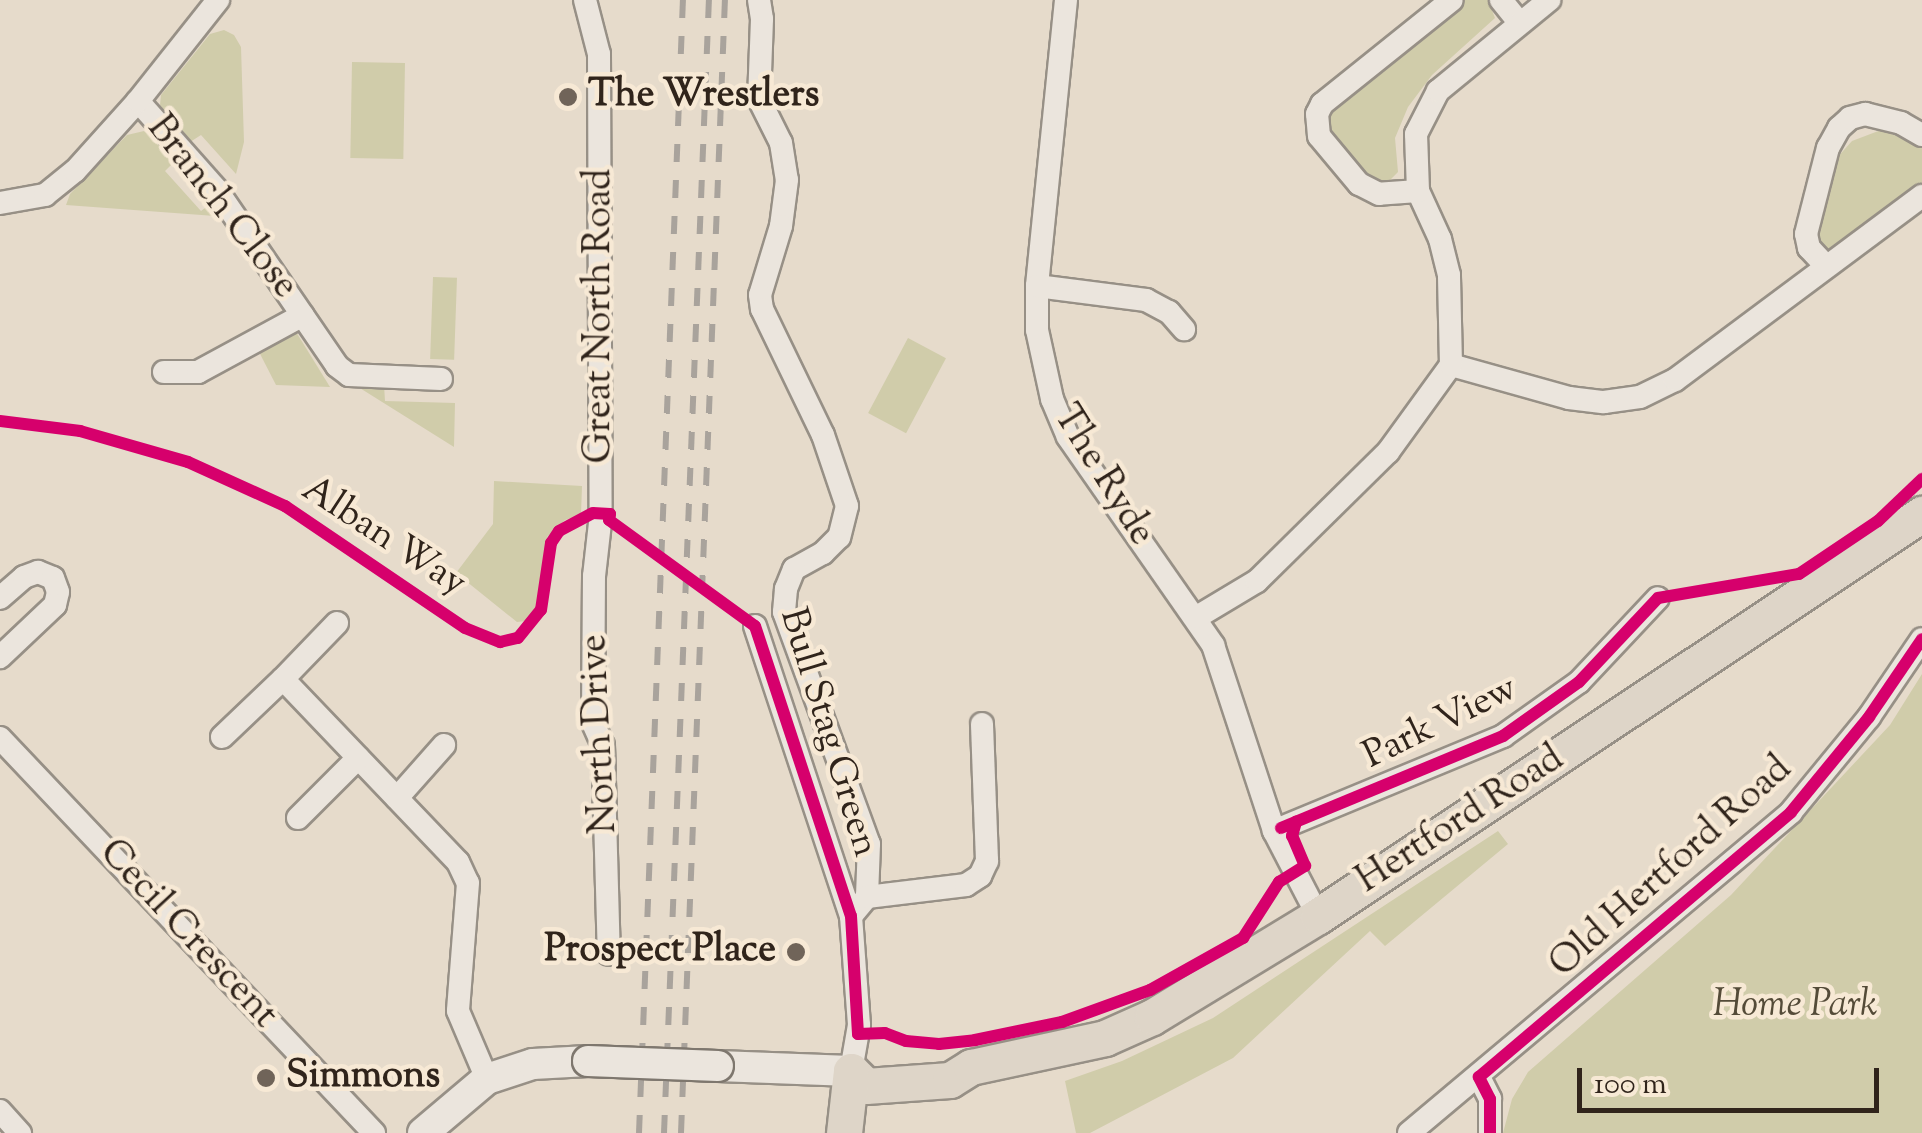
<!DOCTYPE html>
<html>
<head>
<meta charset="utf-8">
<style>
	body { margin:0 }
	#map { position:relative; width:1922px; height:1133px; overflow:hidden; background:#e6dbcb; font-family:"Sorts Mill Goudy",serif }
	div>[style] { position:absolute }
	[style*='--x'] { left:calc(var(--x)*1px); top:calc(var(--y)*1px); width:calc(var(--w)*1px); rotate:calc(var(--a)*1deg) }
	.green>* { inset:0; background:#d0ccaa; transform-origin:0 0 }
	.roads { filter:drop-shadow(2px 0 #979086) drop-shadow(-2px 0 #979086) drop-shadow(0 2px #979086) drop-shadow(0 -2px #979086) }
	.street>* { height:22px; margin:-11px; padding:0 11px; transform-origin:11px; border-radius:11px; background:#ebe5dd }
	.secondary>* { height:30px; margin:-15px; padding:0 15px; transform-origin:15px; border-radius:15px; background:#ebe5dd }
	.primary>* { height:35px; margin:-17.5px; padding:0 17.5px; transform-origin:17.5px; border-radius:17.5px; background:#ded5c8 }
	.rail>* { height:6px; margin-top:-3px; transform-origin:0; background:repeating-linear-gradient(90deg,#a9a39c 0 18px,transparent 0 36px) }
	.bridges { filter:drop-shadow(2px 0 #7e776e) drop-shadow(-2px 0 #7e776e) drop-shadow(0 2px #7e776e) drop-shadow(0 -2px #7e776e) }
	.secondary-bridge>* { height:30px; margin:-15px; padding:0 15px; transform-origin:15px; border-radius:15px; background:#ebe5dd }
	.cycleway>* { height:12px; margin:-6px; padding:0 6px; transform-origin:6px; border-radius:6px; background:#d6006c }
	.dots>* { width:28px; height:28px; translate:-50% -50%; box-sizing:border-box; border:5px solid #f7e9d5; border-radius:50% }
	span { translate:-50% -50%; white-space:nowrap; text-align:center; line-height:1.15; -webkit-text-stroke:9px #f7e9d5; paint-order:stroke }
	.poi-label { font-size:38px; color:#30241b; font-weight:700 }
	.left { translate:0 -50%; text-align:left }
	.right { translate:-100% -50%; text-align:right }
	.street-label { font-size:38px; color:#30241b }
	.park-label { font-size:38px; color:#544b38; font-style:italic }
	.scale { position:absolute; left:1577px; top:1068px; width:302px; height:45px; box-sizing:border-box; border:5px solid #30241b; border-top:0; padding-left:12px; font-size:30px; line-height:35px; white-space:nowrap; color:#30241b; -webkit-text-stroke:8px #f7e9d5; paint-order:stroke }
</style>
</head>
<body>
<div id="map">
	<div class="green">
		<i style="clip-path:polygon(1463px 0,1488px 0,1495px 18px,1432px 75px,1408px 107px,1395px 138px,1398px 172px,1389px 181px,1370px 180px,1333px 141px,1324px 119px,1332px 106px)"></i>
		<i style="clip-path:polygon(224px 30px,234px 35px,241px 47px,244px 142px,236px 174px,201px 135px,187px 144px,166px 124px,160px 105px,161px 95px,210px 34px)"></i>
		<i style="left:352px;top:62px;width:53px;height:96px;rotate:1deg"></i>
		<i style="clip-path:polygon(1881px 130px,1922px 146px,1922px 183px,1833px 252px,1821px 249px,1814px 243px,1835px 160px,1852px 141px)"></i>
		<i style="clip-path:polygon(144px 131px,171px 151px,172px 164px,165px 171px,201px 211px,209px 205px,222px 211px,215px 216px,66px 205px,70px 194px,127px 135px)"></i>
		<i style="left:433px;top:277px;width:24px;height:82px;rotate:2deg"></i>
		<i style="clip-path:polygon(293px 327px,330px 387px,276px 385px,257px 348px)"></i>
		<i style="left:908px;top:338px;width:43px;height:85px;rotate:28deg"></i>
		<i style="clip-path:polygon(355px 385px,384px 385px,385px 401px,455px 403px,454px 447px)"></i>
		<i style="clip-path:polygon(494px 481px,582px 486px,581px 515px,565px 520px,547px 537px,537px 605px,526px 621px,517px 622px,456px 573px,493px 524px)"></i>
		<i style="clip-path:polygon(1922px 674px,1922px 1133px,1503px 1133px,1512px 1099px,1528px 1072px,1731px 895px,1890px 725px)"></i>
		<i style="clip-path:polygon(1498px 831px,1508px 844px,1385px 946px,1370px 931px,1233px 1058px,1090px 1133px,1076px 1133px,1065px 1081px,1122px 1061px,1213px 1018px)"></i>
	</div>
	<div class="roads">
		<div class="street">
			<i style="--x:585;--y:0;--w:56;--a:75.5"></i>
			<i style="--x:599;--y:54;--w:460;--a:89.8"></i>
			<i style="--x:601;--y:514;--w:62;--a:96.4"></i>
			<i style="--x:594;--y:576;--w:147;--a:90.4"></i>
			<i style="--x:593;--y:723;--w:24;--a:66"></i>
			<i style="--x:603;--y:745;--w:209;--a:88.4"></i>
			<i style="--x:759;--y:0;--w:19;--a:81"></i>
			<i style="--x:762;--y:19;--w:80;--a:92.1"></i>
			<i style="--x:759;--y:99;--w:49;--a:63.4"></i>
			<i style="--x:781;--y:143;--w:37;--a:81"></i>
			<i style="--x:787;--y:180;--w:46;--a:97.4"></i>
			<i style="--x:781;--y:226;--w:72;--a:106.9"></i>
			<i style="--x:760;--y:295;--w:14;--a:82"></i>
			<i style="--x:762;--y:309;--w:140;--a:64.2"></i>
			<i style="--x:823;--y:435;--w:75;--a:71.3"></i>
			<i style="--x:847;--y:506;--w:32;--a:104"></i>
			<i style="--x:839;--y:537;--w:23;--a:135"></i>
			<i style="--x:823;--y:553;--w:33;--a:151"></i>
			<i style="--x:794;--y:569;--w:22;--a:112"></i>
			<i style="--x:786;--y:589;--w:23;--a:95"></i>
			<i style="--x:784;--y:612;--w:247;--a:69.9"></i>
			<i style="--x:869;--y:844;--w:53;--a:92.2"></i>
			<i style="--x:867;--y:897;--w:25;--a:130"></i>
			<i style="--x:1066;--y:0;--w:287;--a:95.8"></i>
			<i style="--x:1037;--y:286;--w:44;--a:90"></i>
			<i style="--x:1037;--y:330;--w:71;--a:77.7"></i>
			<i style="--x:1052;--y:399;--w:41;--a:67.2"></i>
			<i style="--x:1068;--y:437;--w:254;--a:55.1"></i>
			<i style="--x:1213;--y:645;--w:196;--a:71.8"></i>
			<i style="--x:1274;--y:831;--w:96;--a:62.6"></i>
			<i style="--x:1501;--y:0;--w:27;--a:51"></i>
			<i style="--x:138;--y:101;--w:118;--a:48.4"></i>
			<i style="--x:216;--y:189;--w:214;--a:55.6"></i>
			<i style="--x:337;--y:366;--w:15;--a:37"></i>
			<i style="--x:349;--y:375;--w:92;--a:2.5"></i>
			<i style="--x:1418;--y:191;--w:39;--a:176"></i>
			<i style="--x:1379;--y:194;--w:22;--a:-153"></i>
			<i style="--x:1359;--y:184;--w:62;--a:-129.8"></i>
			<i style="--x:1319;--y:136;--w:22;--a:-95"></i>
			<i style="--x:1317;--y:114;--w:11;--a:-63"></i>
			<i style="--x:1322;--y:104;--w:166;--a:-38.7"></i>
			<i style="--x:0;--y:203;--w:46;--a:-10.1"></i>
			<i style="--x:45;--y:195;--w:38;--a:-39"></i>
			<i style="--x:75;--y:171;--w:94;--a:-48"></i>
			<i style="--x:138;--y:101;--w:129;--a:-51.6"></i>
			<i style="--x:1826;--y:266;--w:25;--a:-133"></i>
			<i style="--x:1809;--y:248;--w:14;--a:-102"></i>
			<i style="--x:1806;--y:234;--w:89;--a:-75.7"></i>
			<i style="--x:1828;--y:148;--w:23;--a:-61"></i>
			<i style="--x:1839;--y:128;--w:15;--a:-42"></i>
			<i style="--x:1850;--y:118;--w:16;--a:-15"></i>
			<i style="--x:1865;--y:114;--w:37;--a:14"></i>
			<i style="--x:1901;--y:123;--w:24;--a:30"></i>
			<i style="--x:1037;--y:286;--w:110;--a:7.3"></i>
			<i style="--x:1146;--y:300;--w:26;--a:28"></i>
			<i style="--x:1169;--y:312;--w:23;--a:49"></i>
			<i style="--x:1451;--y:365;--w:123;--a:15.6"></i>
			<i style="--x:1569;--y:398;--w:35;--a:7"></i>
			<i style="--x:1604;--y:402;--w:36;--a:-8"></i>
			<i style="--x:1640;--y:397;--w:39;--a:-26"></i>
			<i style="--x:1675;--y:380;--w:308;--a:-36.7"></i>
			<i style="--x:164;--y:372;--w:34;--a:0"></i>
			<i style="--x:198;--y:372;--w:119;--a:-28.5"></i>
			<i style="--x:0;--y:598;--w:32;--a:-41"></i>
			<i style="--x:24;--y:577;--w:15;--a:-20"></i>
			<i style="--x:38;--y:572;--w:16;--a:22"></i>
			<i style="--x:53;--y:578;--w:15;--a:70"></i>
			<i style="--x:58;--y:592;--w:13;--a:103"></i>
			<i style="--x:55;--y:605;--w:76;--a:136.6"></i>
			<i style="--x:1197;--y:617;--w:70;--a:-31"></i>
			<i style="--x:1257;--y:581;--w:184;--a:-44.6"></i>
			<i style="--x:1388;--y:452;--w:107;--a:-54.1"></i>
			<i style="--x:1451;--y:365;--w:90;--a:-91.3"></i>
			<i style="--x:1449;--y:275;--w:37;--a:-104"></i>
			<i style="--x:1440;--y:239;--w:53;--a:-114.6"></i>
			<i style="--x:1418;--y:191;--w:57;--a:-92"></i>
			<i style="--x:1416;--y:134;--w:48;--a:-62.9"></i>
			<i style="--x:1438;--y:91;--w:144;--a:-39.3"></i>
			<i style="--x:337;--y:623;--w:78;--a:134"></i>
			<i style="--x:283;--y:679;--w:253;--a:46.3"></i>
			<i style="--x:458;--y:862;--w:23;--a:65"></i>
			<i style="--x:468;--y:883;--w:128;--a:94.5"></i>
			<i style="--x:458;--y:1011;--w:74;--a:66.9"></i>
			<i style="--x:755;--y:626;--w:305;--a:71.7"></i>
			<i style="--x:851;--y:916;--w:109;--a:85.8"></i>
			<i style="--x:859;--y:1025;--w:47;--a:99.9"></i>
			<i style="--x:222;--y:737;--w:84;--a:-43.6"></i>
			<i style="--x:0;--y:738;--w:544;--a:46.56"></i>
			<i style="--x:397;--y:798;--w:71;--a:-48.4"></i>
			<i style="--x:298;--y:818;--w:85;--a:-45"></i>
			<i style="--x:1274;--y:831;--w:248;--a:-22.5"></i>
			<i style="--x:1503;--y:736;--w:93;--a:-35.4"></i>
			<i style="--x:1579;--y:682;--w:115;--a:-46.8"></i>
			<i style="--x:867;--y:897;--w:100;--a:-6.9"></i>
			<i style="--x:966;--y:885;--w:17;--a:-33"></i>
			<i style="--x:980;--y:876;--w:17;--a:-65"></i>
			<i style="--x:987;--y:861;--w:137;--a:-92.1"></i>
			<i style="--x:1479;--y:1077;--w:25;--a:63"></i>
			<i style="--x:1490;--y:1099;--w:34;--a:90"></i>
			<i style="--x:0;--y:1111;--w:30;--a:48"></i>
			<i style="--x:1409;--y:1133;--w:499;--a:-40"></i>
			<i style="--x:1791;--y:812;--w:123;--a:-50.6"></i>
			<i style="--x:1869;--y:717;--w:94;--a:-55.8"></i>
		</div>
		<div class="secondary">
			<i style="--x:718;--y:1066;--w:133;--a:2.2"></i>
			<i style="--x:423;--y:1133;--w:84;--a:-40.2"></i>
			<i style="--x:487;--y:1079;--w:48;--a:-18.1"></i>
			<i style="--x:533;--y:1064;--w:55;--a:-3.1"></i>
		</div>
		<div class="primary">
			<i style="--x:851;--y:1071;--w:21;--a:45"></i>
			<i style="--x:866;--y:1086;--w:84;--a:-4.1"></i>
			<i style="--x:950;--y:1080;--w:25;--a:-32"></i>
			<i style="--x:971;--y:1067;--w:137;--a:-12.2"></i>
			<i style="--x:1105;--y:1038;--w:51;--a:-24.1"></i>
			<i style="--x:1152;--y:1017;--w:194;--a:-31.3"></i>
			<i style="--x:1318;--y:916;--w:726;--a:-33.65"></i>
			<i style="--x:844;--y:1133;--w:62;--a:-83.6"></i>
		</div>
	</div>
	<div class="rail">
		<i style="--x:639;--y:1133;--w:1134;--a:-87.78"></i>
		<i style="--x:664;--y:1133;--w:1134;--a:-87.73"></i>
		<i style="--x:681;--y:1133;--w:1134;--a:-87.78"></i>
	</div>
	<div class="bridges">
		<div class="secondary-bridge">
			<i style="--x:588;--y:1061;--w:130;--a:2.2"></i>
		</div>
	</div>
	<div class="cycleway">
		<i style="--x:0;--y:421;--w:81;--a:7.1"></i>
		<i style="--x:80;--y:431;--w:112;--a:16"></i>
		<i style="--x:188;--y:462;--w:107;--a:24.4"></i>
		<i style="--x:285;--y:506;--w:217;--a:34.1"></i>
		<i style="--x:465;--y:628;--w:38;--a:22"></i>
		<i style="--x:500;--y:642;--w:18;--a:-13"></i>
		<i style="--x:518;--y:638;--w:36;--a:-51"></i>
		<i style="--x:541;--y:610;--w:68;--a:-81.5"></i>
		<i style="--x:551;--y:543;--w:14;--a:-56"></i>
		<i style="--x:559;--y:531;--w:38;--a:-28"></i>
		<i style="--x:593;--y:513;--w:17;--a:3"></i>
		<i style="--x:610;--y:514;--w:6;--a:99"></i>
		<i style="--x:609;--y:520;--w:180;--a:36"></i>
		<i style="--x:755;--y:626;--w:305;--a:71.7"></i>
		<i style="--x:851;--y:916;--w:118;--a:86.6"></i>
		<i style="--x:858;--y:1034;--w:27;--a:-2"></i>
		<i style="--x:885;--y:1033;--w:22;--a:21"></i>
		<i style="--x:906;--y:1041;--w:33;--a:5"></i>
		<i style="--x:939;--y:1044;--w:36;--a:-6"></i>
		<i style="--x:975;--y:1040;--w:89;--a:-11.7"></i>
		<i style="--x:1062;--y:1022;--w:94;--a:-20"></i>
		<i style="--x:1150;--y:990;--w:107;--a:-29.2"></i>
		<i style="--x:1243;--y:938;--w:67;--a:-57.3"></i>
		<i style="--x:1279;--y:882;--w:31;--a:-32"></i>
		<i style="--x:1305;--y:866;--w:33;--a:-113"></i>
		<i style="--x:1292;--y:836;--w:15;--a:-74"></i>
		<i style="--x:1281;--y:828;--w:240;--a:-22.5"></i>
		<i style="--x:1503;--y:736;--w:93;--a:-35.4"></i>
		<i style="--x:1579;--y:682;--w:115;--a:-46.8"></i>
		<i style="--x:1658;--y:598;--w:143;--a:-9.7"></i>
		<i style="--x:1799;--y:574;--w:95;--a:-33.9"></i>
		<i style="--x:1878;--y:521;--w:61;--a:-43.7"></i>
		<i style="--x:1490;--y:1133;--w:34;--a:-90"></i>
		<i style="--x:1490;--y:1099;--w:25;--a:-117"></i>
		<i style="--x:1479;--y:1077;--w:409;--a:-40.3"></i>
		<i style="--x:1791;--y:812;--w:123;--a:-50.6"></i>
		<i style="--x:1869;--y:717;--w:94;--a:-55.8"></i>
	</div>
	<div class="dots">
		<i style="left:568px;top:97px;background:#706459"></i>
		<i style="left:796px;top:952px;background:#706459"></i>
		<i style="left:266px;top:1078px;background:#706459"></i>
	</div>
	<div class="poi-label">
		<span class="left" style="left:588px;top:97px">The Wrestlers</span>
		<span class="right" style="left:776px;top:952px">Prospect Place</span>
		<span class="left" style="left:286px;top:1078px">Simmons</span>
	</div>
	<div class="street-label">
		<span style="left:221px;top:208px;rotate:52deg">Branch Close</span>
		<span style="left:601px;top:316px;rotate:-90deg">Great North Road</span>
		<span style="left:1102px;top:476px;rotate:58deg">The Ryde</span>
		<span style="left:383px;top:538px;rotate:33deg">Alban Way</span>
		<span style="left:1441px;top:724px;rotate:-26deg">Park View</span>
		<span style="left:827px;top:733px;rotate:73deg">Bull Stag Green</span>
		<span style="left:601px;top:734px;rotate:-93deg">North Drive</span>
		<span style="left:1461px;top:821px;rotate:-33deg">Hertford Road</span>
		<span style="left:1672px;top:868px;rotate:-42deg">Old Hertford Road</span>
		<span style="left:187px;top:935px;rotate:47deg">Cecil Crescent</span>
	</div>
	<div class="park-label">
		<span style="left:1795px;top:1007px">Home Park</span>
	</div>
	<div class="scale">100 m</div>
</div>
</body>
</html>
